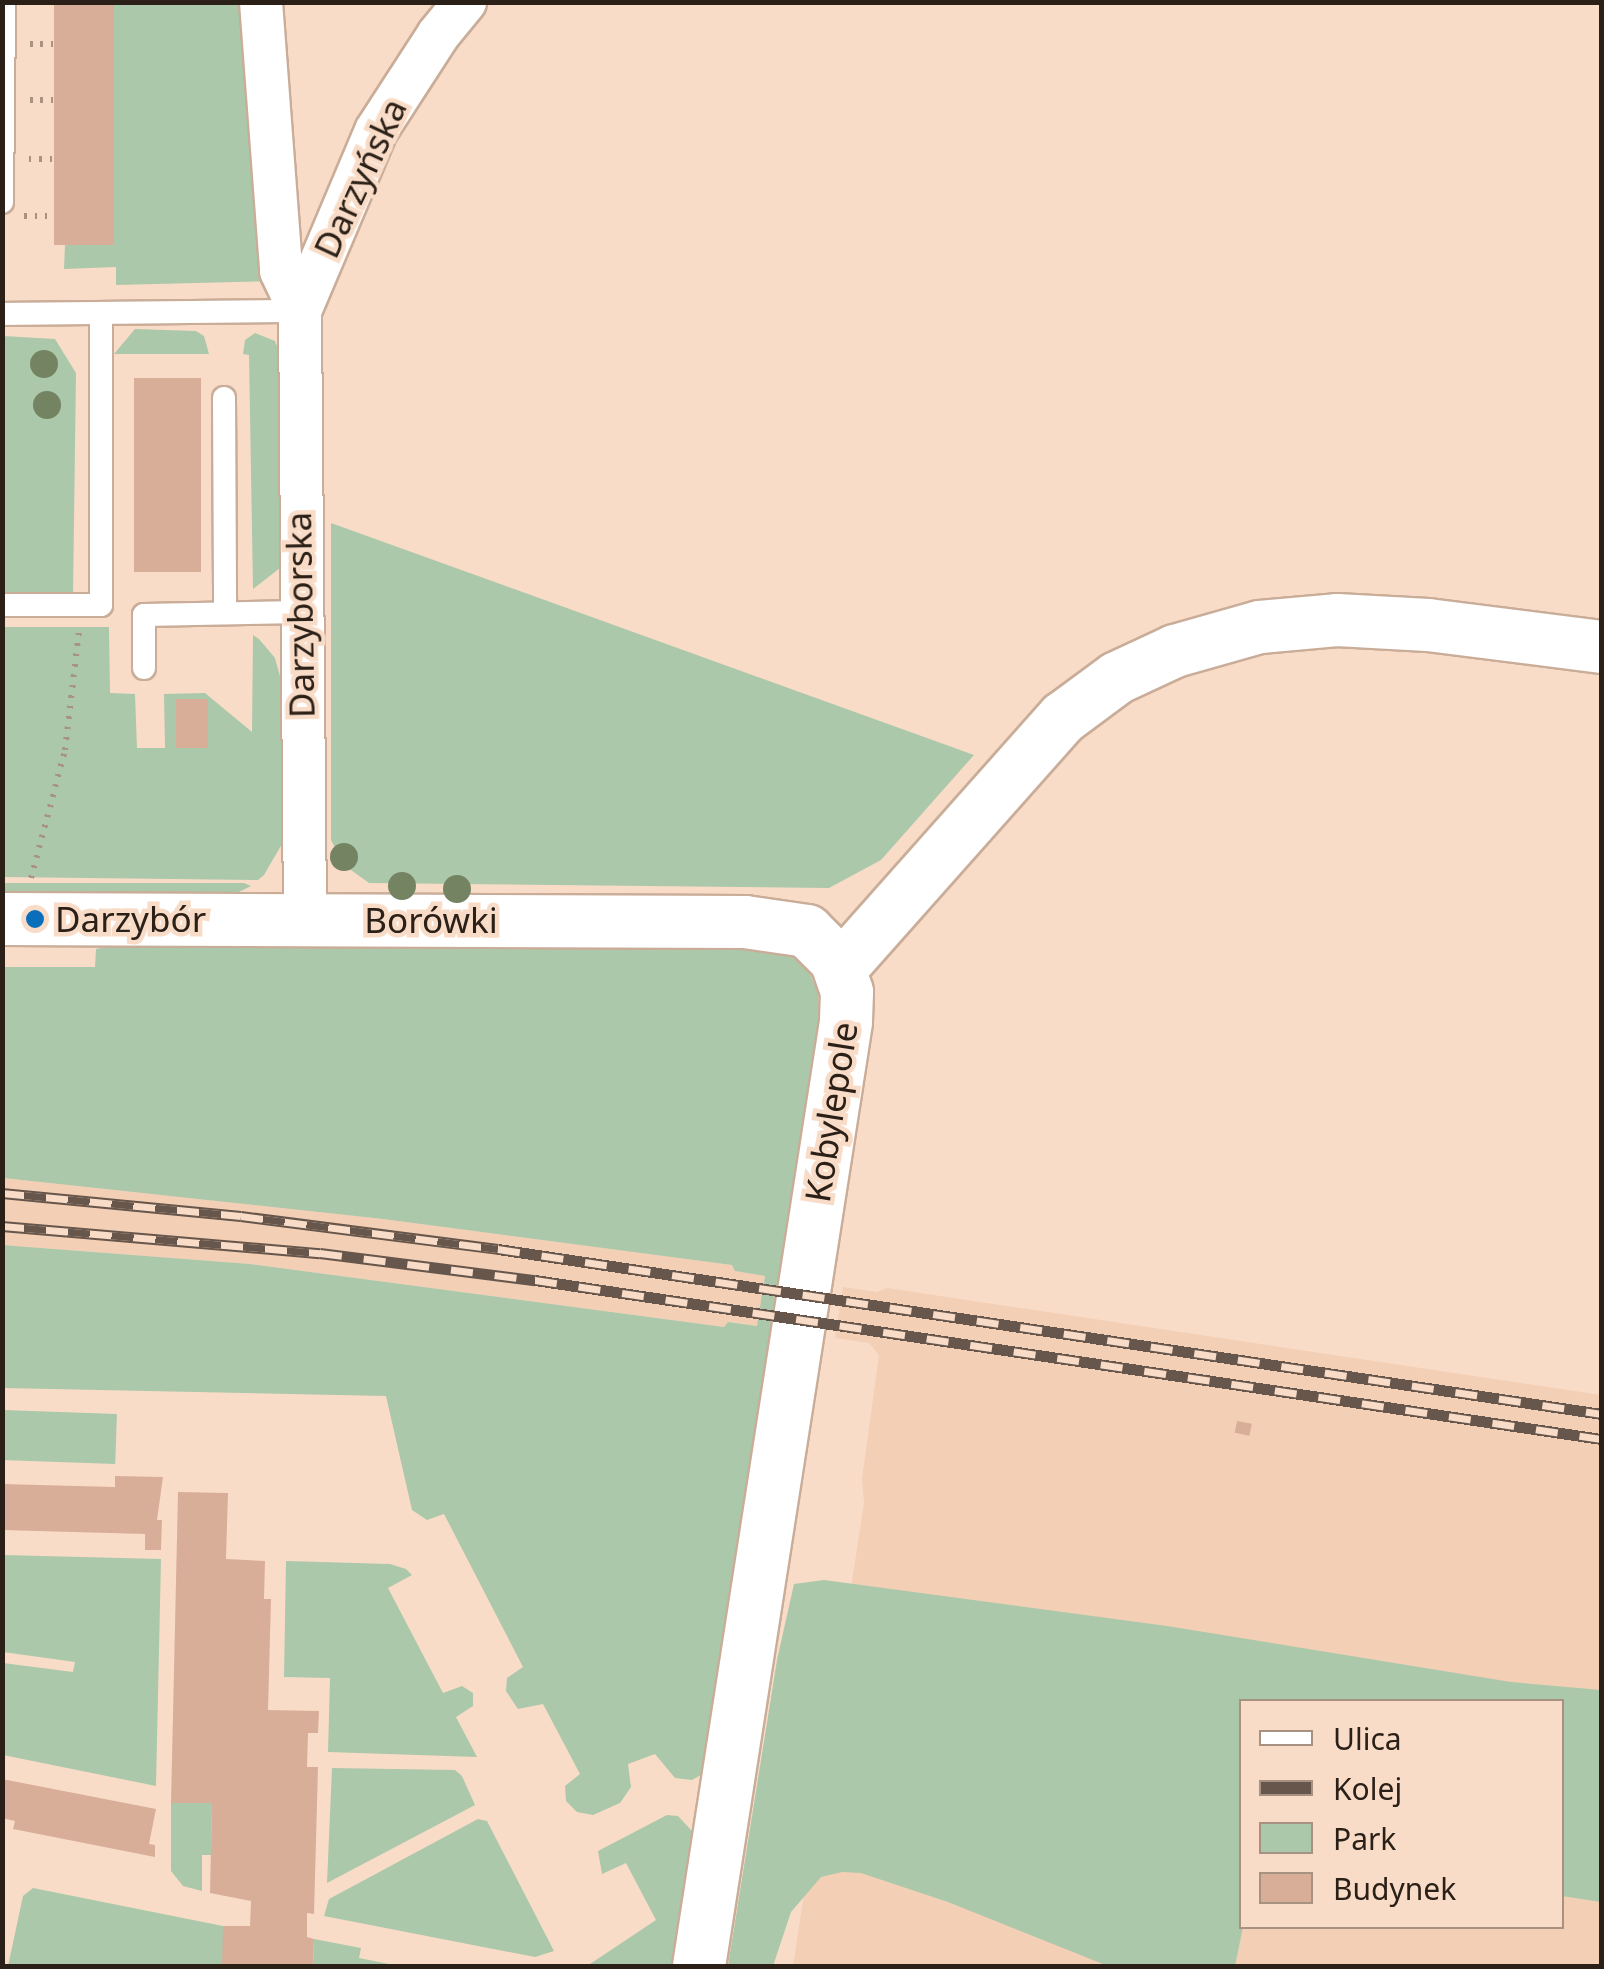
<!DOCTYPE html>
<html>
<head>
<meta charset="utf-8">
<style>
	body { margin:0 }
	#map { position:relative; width:1604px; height:1969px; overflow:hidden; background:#f9dcc7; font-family:"Noto Sans",sans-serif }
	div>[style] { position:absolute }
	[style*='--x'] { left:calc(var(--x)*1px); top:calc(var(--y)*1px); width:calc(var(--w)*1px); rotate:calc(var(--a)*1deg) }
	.built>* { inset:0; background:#f3cfb5 }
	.green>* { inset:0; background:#abc8ab; transform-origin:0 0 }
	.building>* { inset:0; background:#d8ae99; transform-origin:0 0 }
	.path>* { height:6px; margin-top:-3px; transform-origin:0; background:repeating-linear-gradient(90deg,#a89282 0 2.5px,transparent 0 10.5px) }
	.roads { filter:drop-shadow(2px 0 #c9ad99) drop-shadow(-2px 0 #c9ad99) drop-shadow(0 2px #c9ad99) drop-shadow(0 -2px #c9ad99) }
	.service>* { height:22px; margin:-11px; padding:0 11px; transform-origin:11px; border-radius:11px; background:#fff }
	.minor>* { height:42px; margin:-21px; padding:0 21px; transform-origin:21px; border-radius:21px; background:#fff }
	.tertiary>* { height:52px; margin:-26px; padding:0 26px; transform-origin:26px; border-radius:26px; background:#fff }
	.rail>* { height:11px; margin-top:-5.5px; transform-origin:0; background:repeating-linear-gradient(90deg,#f9dcc7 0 22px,#67564b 0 44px); box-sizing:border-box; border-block:2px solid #67564b }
	.trees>* { width:28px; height:28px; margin:-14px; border-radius:50%; background:#748362 }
	.dots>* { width:28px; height:28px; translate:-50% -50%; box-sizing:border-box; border:5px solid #f9dcc7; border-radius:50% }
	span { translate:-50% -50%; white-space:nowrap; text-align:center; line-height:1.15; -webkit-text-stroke:9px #f9dcc7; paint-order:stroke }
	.street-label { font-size:35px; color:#2b2018 }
	.poi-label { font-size:35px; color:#2b2018 }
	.left { translate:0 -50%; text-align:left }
	.frame { position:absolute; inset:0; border:5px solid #2b2018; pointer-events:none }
	.legend { position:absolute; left:1239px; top:1699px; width:325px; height:230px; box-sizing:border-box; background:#f9dcc7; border:2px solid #a79181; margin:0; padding:12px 18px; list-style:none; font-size:30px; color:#2b2018 }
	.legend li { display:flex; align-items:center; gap:20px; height:50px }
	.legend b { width:50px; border:2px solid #a79181 }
</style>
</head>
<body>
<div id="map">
	<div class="built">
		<i style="clip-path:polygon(2px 1178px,383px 1219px,732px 1265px,736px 1271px,765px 1276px,758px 1326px,729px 1322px,724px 1327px,250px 1264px,3px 1245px)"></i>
		<i style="clip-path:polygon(evenodd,843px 1287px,877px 1292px,887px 1288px,1601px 1395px,1601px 1966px,793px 1966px,864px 1503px,862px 1479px,879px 1355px,869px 1343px,835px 1338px,843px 1287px,1242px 1702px,1562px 1702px,1562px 1926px,1242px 1926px,1242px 1702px)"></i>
	</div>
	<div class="green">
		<i style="clip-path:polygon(114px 3px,247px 3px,272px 281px,116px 285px,116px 267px,64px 269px,65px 245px,113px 244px)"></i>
		<i style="clip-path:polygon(135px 329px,196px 331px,204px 336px,209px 354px,114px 354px)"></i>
		<i style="clip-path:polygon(255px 333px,275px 341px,282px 359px,285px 558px,280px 568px,253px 589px,249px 355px,243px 354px,245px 340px)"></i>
		<i style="clip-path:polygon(3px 336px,55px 339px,76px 373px,73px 595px,3px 595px)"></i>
		<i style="clip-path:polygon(331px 523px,974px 755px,881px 860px,829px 888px,369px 883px,344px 865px,331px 840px)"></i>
		<i style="clip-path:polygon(evenodd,2px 627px,109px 627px,110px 693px,135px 694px,137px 748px,165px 748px,164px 694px,205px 693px,252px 732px,253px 635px,259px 639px,275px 658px,283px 687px,288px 818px,282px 844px,264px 875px,258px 880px,3px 877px,2px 627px,176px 699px,208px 700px,208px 748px,176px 748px,176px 699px)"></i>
		<i style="clip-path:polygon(2px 883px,244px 883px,251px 886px,235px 894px,3px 901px)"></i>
		<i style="clip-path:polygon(117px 945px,769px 948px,786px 952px,808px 970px,818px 992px,819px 1016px,701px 1775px,692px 1780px,675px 1778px,655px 1754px,628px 1764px,631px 1787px,620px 1803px,593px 1815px,577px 1812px,566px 1801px,565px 1786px,580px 1774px,543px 1704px,518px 1709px,506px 1691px,507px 1678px,523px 1667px,444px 1514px,427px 1520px,412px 1510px,386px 1396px,3px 1388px,2px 1245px,250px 1264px,724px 1327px,728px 1322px,757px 1326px,765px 1276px,735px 1271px,732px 1265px,383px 1219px,3px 1178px,3px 967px,95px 967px,96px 949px)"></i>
		<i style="left:3px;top:1410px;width:114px;height:50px;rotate:2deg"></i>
		<i style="clip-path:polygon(2px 1555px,161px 1559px,156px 1786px,3px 1755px,3px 1663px,73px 1672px,75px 1662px,3px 1652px)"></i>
		<i style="clip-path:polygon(286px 1561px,390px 1564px,406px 1569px,412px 1575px,388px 1588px,443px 1693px,462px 1686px,473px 1693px,473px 1706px,456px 1717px,477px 1757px,328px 1752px,330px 1678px,284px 1677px)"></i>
		<i style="clip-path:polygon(824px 1580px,1167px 1626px,1511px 1682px,1601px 1690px,1601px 1902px,1562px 1896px,1562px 1702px,1242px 1702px,1243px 1927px,1235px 1966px,1108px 1966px,948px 1902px,861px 1873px,842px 1872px,821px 1877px,791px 1912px,773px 1966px,728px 1966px,777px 1660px,794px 1584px)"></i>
		<i style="clip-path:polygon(332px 1768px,455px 1770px,462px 1776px,475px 1805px,327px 1883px)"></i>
		<i style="clip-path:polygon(171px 1803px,212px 1803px,211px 1855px,202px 1855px,202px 1891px,183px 1886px,171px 1871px)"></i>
		<i style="clip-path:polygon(667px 1815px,678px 1816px,692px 1831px,672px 1966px,587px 1966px,656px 1920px,626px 1863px,602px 1874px,598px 1851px)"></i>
		<i style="clip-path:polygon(478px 1819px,487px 1821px,554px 1951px,535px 1957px,324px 1916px,329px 1899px)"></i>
		<i style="clip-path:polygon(33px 1888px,223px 1926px,223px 1965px,245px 1966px,8px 1966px,23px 1896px)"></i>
		<i style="clip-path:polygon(314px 1939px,361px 1948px,359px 1958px,399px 1966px,313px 1966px)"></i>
	</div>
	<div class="building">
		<i style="left:54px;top:2px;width:60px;height:243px"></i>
		<i style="left:134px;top:378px;width:67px;height:194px"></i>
		<i style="left:176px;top:699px;width:32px;height:49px"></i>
		<i style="left:1237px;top:1421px;width:15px;height:12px;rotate:11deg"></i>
		<i style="clip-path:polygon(115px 1476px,163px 1477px,157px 1520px,162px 1520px,161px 1550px,145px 1550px,145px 1534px,2px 1530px,2px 1484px,115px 1487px)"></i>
		<i style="clip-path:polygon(178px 1492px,228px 1493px,226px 1559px,265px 1561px,264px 1599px,271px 1599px,268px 1710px,319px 1711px,318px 1733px,308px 1733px,307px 1767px,318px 1767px,314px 1914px,307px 1913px,307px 1937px,314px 1939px,313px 1966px,222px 1966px,223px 1926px,250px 1926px,251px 1901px,210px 1893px,212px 1803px,171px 1803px)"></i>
		<i style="clip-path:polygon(2px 1779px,156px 1809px,149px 1844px,155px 1845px,155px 1857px,13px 1829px,15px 1821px,2px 1818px)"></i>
	</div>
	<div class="path">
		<i style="--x:30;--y:44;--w:24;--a:0"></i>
		<i style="--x:30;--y:100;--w:24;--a:0"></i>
		<i style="--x:29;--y:159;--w:25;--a:0"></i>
		<i style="--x:24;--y:216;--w:30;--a:0"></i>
		<i style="--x:31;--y:878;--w:132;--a:-75.1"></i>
		<i style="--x:65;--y:750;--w:121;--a:-83.3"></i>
	</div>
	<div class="roads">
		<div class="service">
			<i style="--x:2;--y:202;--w:200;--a:-89.4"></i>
			<i style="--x:2;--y:314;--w:298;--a:-0.6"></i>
			<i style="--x:224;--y:398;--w:215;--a:89.7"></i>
			<i style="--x:2;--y:605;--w:99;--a:0"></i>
			<i style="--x:101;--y:605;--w:292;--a:-90"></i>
			<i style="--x:144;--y:668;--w:53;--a:-90"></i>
			<i style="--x:144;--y:615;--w:156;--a:-1.1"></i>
		</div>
		<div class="minor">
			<i style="--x:261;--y:2;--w:270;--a:85.7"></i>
			<i style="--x:281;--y:271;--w:44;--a:64.6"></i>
			<i style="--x:300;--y:311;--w:608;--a:89.53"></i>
			<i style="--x:300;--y:311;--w:195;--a:-67.1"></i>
			<i style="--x:376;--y:131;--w:114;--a:-57.1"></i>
			<i style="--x:438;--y:35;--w:43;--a:-50.7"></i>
		</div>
		<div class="tertiary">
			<i style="--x:2;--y:919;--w:743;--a:0.23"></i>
			<i style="--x:745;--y:922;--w:63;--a:8.3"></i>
			<i style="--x:807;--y:931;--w:41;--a:45"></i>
			<i style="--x:836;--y:960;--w:34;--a:71"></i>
			<i style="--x:847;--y:992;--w:30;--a:92"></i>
			<i style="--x:846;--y:1022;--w:955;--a:98.85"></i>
			<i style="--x:840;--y:969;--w:336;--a:-48.4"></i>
			<i style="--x:1063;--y:718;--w:67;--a:-36.5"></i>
			<i style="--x:1117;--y:678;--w:64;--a:-25"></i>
			<i style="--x:1175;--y:651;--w:88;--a:-15.8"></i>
			<i style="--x:1260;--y:627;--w:77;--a:-5.2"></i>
			<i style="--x:1337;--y:620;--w:91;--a:3.1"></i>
			<i style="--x:1428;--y:625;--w:175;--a:7.2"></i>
		</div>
	</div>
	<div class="rail">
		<i style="--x:2;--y:1193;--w:240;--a:5.5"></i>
		<i style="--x:241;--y:1216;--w:259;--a:7.3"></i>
		<i style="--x:498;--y:1249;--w:1116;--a:8.5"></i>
		<i style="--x:2;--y:1226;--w:319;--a:4.9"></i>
		<i style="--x:320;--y:1253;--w:217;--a:7.2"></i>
		<i style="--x:535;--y:1280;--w:1079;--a:8.48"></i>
	</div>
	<div class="trees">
		<i style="left:44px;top:364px"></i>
		<i style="left:47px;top:405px"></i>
		<i style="left:344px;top:857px"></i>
		<i style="left:402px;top:886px"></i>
		<i style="left:457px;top:889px"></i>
	</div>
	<div class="dots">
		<i style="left:35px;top:919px;background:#0b6eba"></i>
	</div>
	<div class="street-label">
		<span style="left:360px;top:178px;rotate:-65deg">Darzyńska</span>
		<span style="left:300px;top:615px;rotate:-91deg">Darzyborska</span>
		<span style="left:431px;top:920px">Borówki</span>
		<span style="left:831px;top:1112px;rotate:-81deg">Kobylepole</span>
	</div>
	<div class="poi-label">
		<span class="left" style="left:55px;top:919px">Darzybór</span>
	</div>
	<div class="frame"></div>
	<ul class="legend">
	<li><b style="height:12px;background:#fff"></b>Ulica</li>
	<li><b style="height:12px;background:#67564b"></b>Kolej</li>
	<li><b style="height:28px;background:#abc8ab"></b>Park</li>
	<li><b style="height:28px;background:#d8ae99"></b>Budynek</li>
	</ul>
</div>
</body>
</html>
